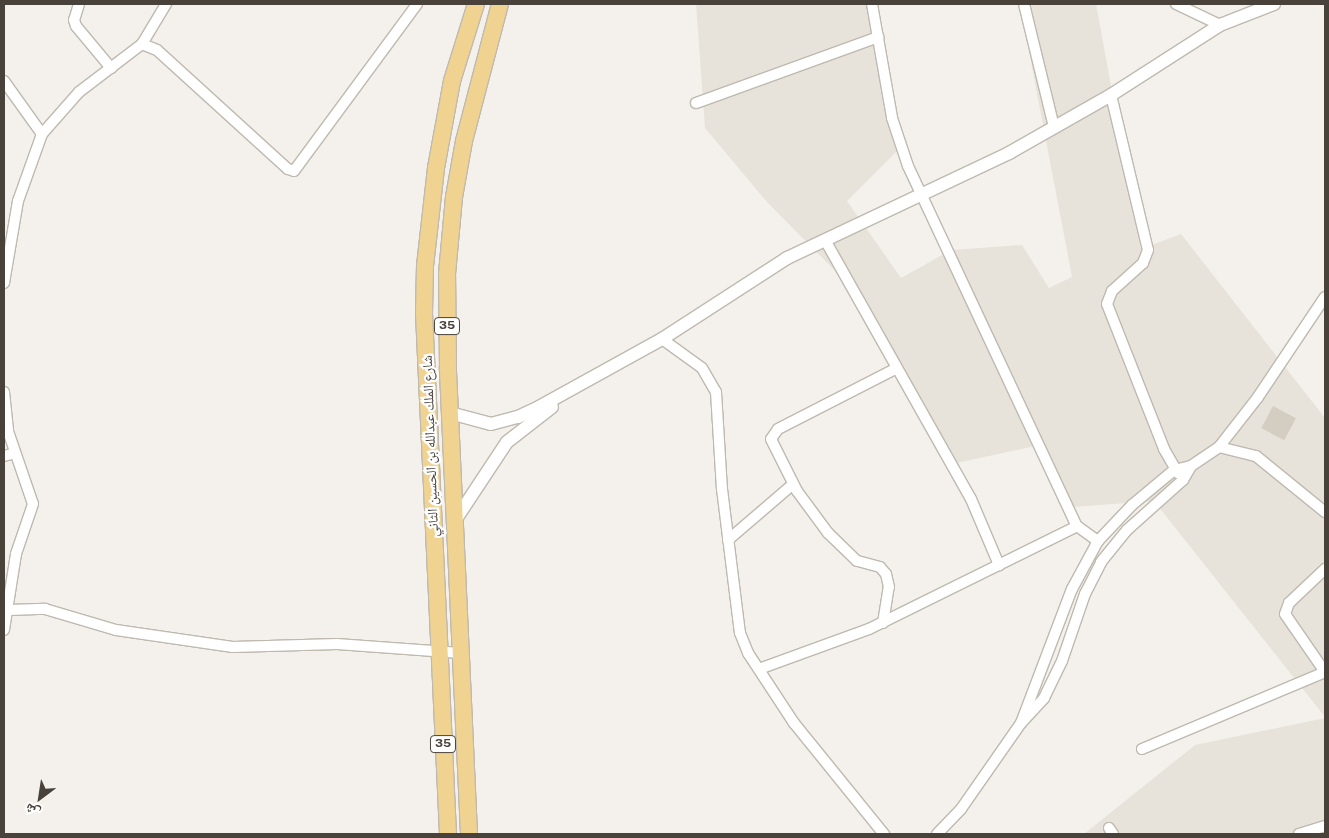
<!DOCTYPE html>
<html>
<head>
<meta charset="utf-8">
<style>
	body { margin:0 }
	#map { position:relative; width:1329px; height:838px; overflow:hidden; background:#f4f1ec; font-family:"Public Sans","Noto Naskh Arabic",sans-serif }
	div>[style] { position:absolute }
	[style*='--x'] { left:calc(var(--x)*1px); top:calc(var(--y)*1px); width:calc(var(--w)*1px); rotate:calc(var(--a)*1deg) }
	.residential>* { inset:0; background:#e7e3da }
	.building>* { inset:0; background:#d4cdc2; transform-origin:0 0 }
	.roads { filter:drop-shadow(1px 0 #bfb9af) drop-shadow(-1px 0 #bfb9af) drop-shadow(0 1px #bfb9af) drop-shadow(0 -1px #bfb9af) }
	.minor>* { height:10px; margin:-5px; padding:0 5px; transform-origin:5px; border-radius:5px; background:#fff }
	.tertiary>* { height:12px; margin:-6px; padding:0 6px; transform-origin:6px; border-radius:6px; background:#fff }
	.trunk>* { height:16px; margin:-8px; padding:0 8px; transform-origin:8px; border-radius:8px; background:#f0d291 }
	span { translate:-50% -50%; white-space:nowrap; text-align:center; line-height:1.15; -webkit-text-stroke:4.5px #fff; paint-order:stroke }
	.shield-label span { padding:1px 4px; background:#fff; border:1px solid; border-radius:4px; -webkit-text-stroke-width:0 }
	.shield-label { font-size:12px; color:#48423a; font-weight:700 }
	.street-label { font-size:14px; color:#48423a }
	.frame { position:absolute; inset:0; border:5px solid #48423a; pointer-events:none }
	.north { position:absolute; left:15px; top:773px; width:50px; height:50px; -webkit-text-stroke:4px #fff; paint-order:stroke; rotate:211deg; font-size:14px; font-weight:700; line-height:20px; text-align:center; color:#48423a }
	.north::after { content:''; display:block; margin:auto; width:18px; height:22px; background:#48423a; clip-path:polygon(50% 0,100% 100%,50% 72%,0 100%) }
</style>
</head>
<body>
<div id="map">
	<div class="residential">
		<i style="clip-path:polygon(696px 4px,877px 4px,901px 147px,847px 201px,901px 278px,951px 250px,1022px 245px,1049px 288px,1072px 277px,1020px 4px,1096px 4px,1141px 249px,1181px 234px,1325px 418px,1325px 717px,1154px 501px,1073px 507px,1036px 446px,947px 465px,854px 290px,767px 202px,705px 128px)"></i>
		<i style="clip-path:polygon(1325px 718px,1325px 834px,1084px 834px,1195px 745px)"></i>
	</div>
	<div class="building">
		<i style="left:1273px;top:406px;width:26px;height:25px;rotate:28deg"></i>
	</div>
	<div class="roads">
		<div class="minor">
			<i style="--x:79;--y:4;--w:17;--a:107"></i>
			<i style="--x:74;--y:20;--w:6;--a:72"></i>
			<i style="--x:76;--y:26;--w:55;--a:50.2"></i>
			<i style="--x:872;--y:4;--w:116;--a:80"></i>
			<i style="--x:892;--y:118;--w:51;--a:71.6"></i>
			<i style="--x:908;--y:166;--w:398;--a:64.9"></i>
			<i style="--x:1024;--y:4;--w:127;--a:76.3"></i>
			<i style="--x:1176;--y:4;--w:49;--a:25.5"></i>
			<i style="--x:142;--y:44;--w:16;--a:22"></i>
			<i style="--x:157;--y:50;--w:177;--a:42.3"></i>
			<i style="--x:288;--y:169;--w:6;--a:18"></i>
			<i style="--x:294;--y:171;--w:207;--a:-53.6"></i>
			<i style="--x:4;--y:81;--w:65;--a:54.4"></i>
			<i style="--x:42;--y:134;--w:71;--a:109.7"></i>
			<i style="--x:18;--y:201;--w:83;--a:99.7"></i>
			<i style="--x:1111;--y:95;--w:159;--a:76.6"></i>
			<i style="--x:1148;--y:250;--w:14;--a:111"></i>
			<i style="--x:1143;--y:263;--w:42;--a:137.9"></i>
			<i style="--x:1112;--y:291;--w:14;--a:111"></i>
			<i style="--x:1107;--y:304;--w:156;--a:68.5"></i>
			<i style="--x:1164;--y:449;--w:28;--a:60"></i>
			<i style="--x:696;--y:103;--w:194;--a:-19.9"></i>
			<i style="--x:42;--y:134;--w:56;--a:-48.6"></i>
			<i style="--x:79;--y:92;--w:79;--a:-37.3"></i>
			<i style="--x:142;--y:44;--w:47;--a:-59"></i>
			<i style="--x:825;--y:240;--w:297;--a:60.6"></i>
			<i style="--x:971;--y:499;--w:72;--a:67"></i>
			<i style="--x:662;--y:339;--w:49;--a:35.9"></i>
			<i style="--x:702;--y:368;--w:28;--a:60"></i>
			<i style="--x:716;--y:392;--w:97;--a:86.5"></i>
			<i style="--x:722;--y:489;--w:145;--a:82.9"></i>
			<i style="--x:740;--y:633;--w:22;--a:68"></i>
			<i style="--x:748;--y:653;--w:84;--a:56.7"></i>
			<i style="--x:794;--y:723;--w:143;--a:51"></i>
			<i style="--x:4;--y:392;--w:39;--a:84"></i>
			<i style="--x:8;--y:431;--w:77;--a:71.1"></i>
			<i style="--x:33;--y:504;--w:53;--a:108.8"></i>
			<i style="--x:16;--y:554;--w:77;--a:99"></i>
			<i style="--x:1219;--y:447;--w:38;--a:14"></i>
			<i style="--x:1256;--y:456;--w:89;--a:39.1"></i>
			<i style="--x:4;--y:456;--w:11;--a:-15"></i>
			<i style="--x:728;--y:540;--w:86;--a:-40.7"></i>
			<i style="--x:9;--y:610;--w:36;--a:-2"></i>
			<i style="--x:45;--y:609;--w:74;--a:16.5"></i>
			<i style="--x:116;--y:630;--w:118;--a:8.3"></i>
			<i style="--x:233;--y:647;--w:104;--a:-1.7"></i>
			<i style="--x:337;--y:644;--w:124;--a:4.2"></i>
			<i style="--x:883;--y:623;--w:36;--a:-81"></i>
			<i style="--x:889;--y:587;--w:13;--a:-103"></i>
			<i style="--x:886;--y:574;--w:9;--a:-131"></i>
			<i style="--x:880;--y:567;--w:24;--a:-165"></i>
			<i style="--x:857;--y:561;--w:40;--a:-136"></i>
			<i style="--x:828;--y:533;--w:52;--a:-126.4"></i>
			<i style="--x:797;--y:491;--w:58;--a:-116.6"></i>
			<i style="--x:771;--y:439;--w:12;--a:-55"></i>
			<i style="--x:778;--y:429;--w:131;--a:-27.1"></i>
			<i style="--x:759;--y:669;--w:117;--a:-20"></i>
			<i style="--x:869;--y:629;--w:232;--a:-26.3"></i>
			<i style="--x:1077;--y:526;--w:26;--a:36"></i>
			<i style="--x:1021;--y:723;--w:143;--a:-69.2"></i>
			<i style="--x:1072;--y:589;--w:55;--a:-61.6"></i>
			<i style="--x:1098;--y:541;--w:50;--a:-46.6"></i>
			<i style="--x:1132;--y:505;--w:55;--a:-39.8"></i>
			<i style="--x:1174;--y:470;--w:17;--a:-13"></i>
			<i style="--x:1191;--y:466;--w:34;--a:-34"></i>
			<i style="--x:1219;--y:447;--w:63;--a:-52"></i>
			<i style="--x:1258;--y:397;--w:120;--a:-56.2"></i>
			<i style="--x:1142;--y:749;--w:199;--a:-22.8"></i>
			<i style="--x:1325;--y:672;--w:70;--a:-124.6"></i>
			<i style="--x:1285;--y:614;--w:12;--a:-70"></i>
			<i style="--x:1289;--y:603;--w:50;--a:-43.4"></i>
			<i style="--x:1109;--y:828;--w:7;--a:56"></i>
			<i style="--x:937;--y:834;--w:35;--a:-46"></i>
			<i style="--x:961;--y:809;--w:105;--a:-55.1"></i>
			<i style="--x:1021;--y:723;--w:34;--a:-47"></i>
			<i style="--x:1044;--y:698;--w:41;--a:-64.1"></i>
			<i style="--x:1062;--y:661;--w:71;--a:-71.1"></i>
			<i style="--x:1085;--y:594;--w:36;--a:-63"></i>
			<i style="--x:1101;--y:562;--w:41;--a:-50.9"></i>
			<i style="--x:1127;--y:530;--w:75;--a:-41.8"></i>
			<i style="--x:1183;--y:480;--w:16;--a:-60"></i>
			<i style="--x:1299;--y:834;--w:27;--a:-17"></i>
		</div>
		<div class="tertiary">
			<i style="--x:450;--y:413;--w:42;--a:15"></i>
			<i style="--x:491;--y:424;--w:28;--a:-15"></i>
			<i style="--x:518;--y:417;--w:23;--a:-25"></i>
			<i style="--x:539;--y:407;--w:141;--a:-28.9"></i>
			<i style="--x:662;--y:339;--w:149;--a:-32.9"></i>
			<i style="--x:787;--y:258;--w:246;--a:-25.3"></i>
			<i style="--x:1009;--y:153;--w:117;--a:-29.6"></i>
			<i style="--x:1111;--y:95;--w:130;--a:-32.7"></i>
			<i style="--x:1220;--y:25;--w:58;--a:-21.3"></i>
			<i style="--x:456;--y:519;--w:92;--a:-56.5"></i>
			<i style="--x:507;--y:442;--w:57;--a:-37.9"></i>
		</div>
		<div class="trunk">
			<i style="--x:448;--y:834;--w:522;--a:-92.64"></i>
			<i style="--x:424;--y:313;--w:47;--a:-88.8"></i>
			<i style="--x:425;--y:266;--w:99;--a:-83.6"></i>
			<i style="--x:436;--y:168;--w:88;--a:-79.6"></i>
			<i style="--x:452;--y:81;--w:81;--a:-72.7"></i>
			<i style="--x:469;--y:834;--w:468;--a:-92.6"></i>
			<i style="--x:448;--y:366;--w:92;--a:-90.6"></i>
			<i style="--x:447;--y:274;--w:77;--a:-84.8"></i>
			<i style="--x:454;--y:197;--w:57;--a:-79.9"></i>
			<i style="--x:464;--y:141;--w:142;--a:-75.3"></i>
		</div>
	</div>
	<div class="shield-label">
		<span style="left:447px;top:326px">35</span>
		<span style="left:443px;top:744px">35</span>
	</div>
	<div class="street-label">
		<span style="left:430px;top:446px;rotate:-92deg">شارع الملك عبدالله بن الحسين الثاني</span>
	</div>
	<div class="frame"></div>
	<div class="north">ش</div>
</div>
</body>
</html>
